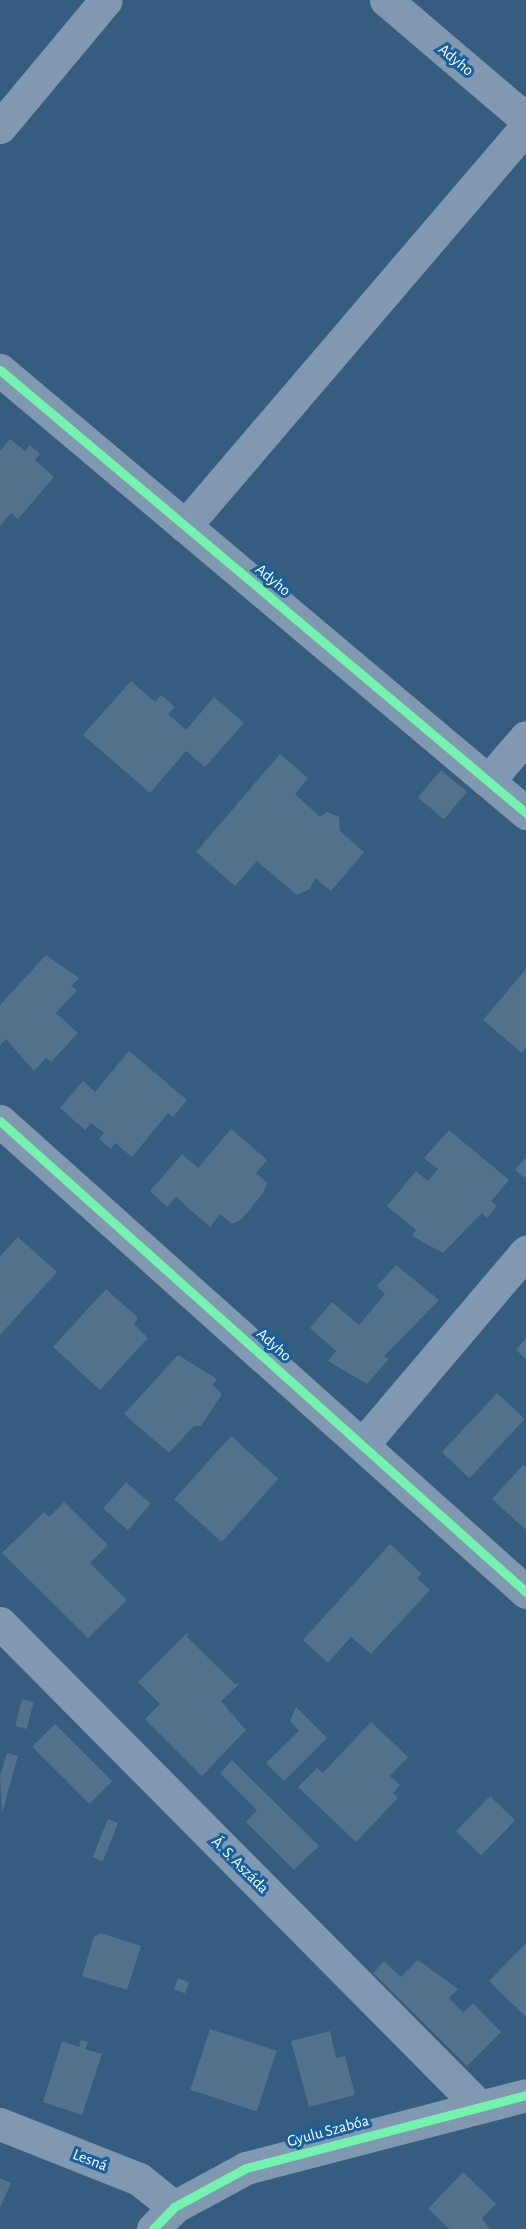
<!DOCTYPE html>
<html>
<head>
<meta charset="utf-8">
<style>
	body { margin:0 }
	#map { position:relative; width:526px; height:2229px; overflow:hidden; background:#355d7f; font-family:"Alegreya Sans",sans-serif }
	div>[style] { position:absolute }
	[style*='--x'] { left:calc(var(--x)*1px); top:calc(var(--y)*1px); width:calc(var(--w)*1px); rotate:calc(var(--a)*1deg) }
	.building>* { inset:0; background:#52728d; transform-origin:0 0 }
	.minor>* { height:33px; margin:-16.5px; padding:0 16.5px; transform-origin:16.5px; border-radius:16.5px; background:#8099b0 }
	.tertiary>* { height:33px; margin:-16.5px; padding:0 16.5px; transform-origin:16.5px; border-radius:16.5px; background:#8099b0 }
	.cycleway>* { height:9px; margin:-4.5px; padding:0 4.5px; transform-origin:4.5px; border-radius:4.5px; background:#73f3ae }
	span { translate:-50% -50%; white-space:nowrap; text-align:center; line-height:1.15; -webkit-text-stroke:6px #16609e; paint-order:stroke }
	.street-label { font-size:16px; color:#fff }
</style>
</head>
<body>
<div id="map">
	<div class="building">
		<i style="clip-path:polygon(10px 439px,25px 451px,30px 445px,40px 454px,35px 460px,54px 477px,18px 519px,11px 513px,0 526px,0 451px)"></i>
		<i style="clip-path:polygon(131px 681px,155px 702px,161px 695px,175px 707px,168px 714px,186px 730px,214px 697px,244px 723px,205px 767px,186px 751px,150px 793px,83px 735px)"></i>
		<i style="clip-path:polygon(280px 754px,308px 778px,295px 794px,320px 817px,327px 812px,339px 817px,340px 831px,364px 852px,331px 891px,315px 878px,310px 889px,297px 895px,257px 861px,235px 886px,196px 852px)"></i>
		<i style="left:441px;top:770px;width:34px;height:36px;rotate:40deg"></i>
		<i style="clip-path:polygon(46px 955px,79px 978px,71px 986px,77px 990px,56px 1013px,78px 1033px,51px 1062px,46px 1058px,34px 1071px,6px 1039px,0 1045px,0 1005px)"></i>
		<i style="clip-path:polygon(526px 969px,526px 1048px,522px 1053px,483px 1020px)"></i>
		<i style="clip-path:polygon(129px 1051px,187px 1100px,173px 1117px,168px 1113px,132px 1157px,115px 1143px,111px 1149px,99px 1139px,104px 1133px,91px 1123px,85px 1130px,60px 1108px,83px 1081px,95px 1092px)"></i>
		<i style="clip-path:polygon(231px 1129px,267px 1160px,256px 1173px,267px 1183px,264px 1192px,241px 1220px,232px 1224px,220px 1214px,210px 1227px,176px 1197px,167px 1207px,150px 1191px,182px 1154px,198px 1168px)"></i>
		<i style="clip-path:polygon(449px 1130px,509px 1180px,491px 1201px,497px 1206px,487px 1218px,482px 1213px,443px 1253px,412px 1236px,416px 1230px,387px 1206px,416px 1171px,428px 1181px,438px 1169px,424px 1158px)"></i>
		<i style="clip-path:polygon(526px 1157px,526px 1179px,515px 1170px)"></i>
		<i style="clip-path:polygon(18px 1237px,57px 1272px,0 1335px,0 1256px)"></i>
		<i style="clip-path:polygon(396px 1265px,439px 1300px,384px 1356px,389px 1359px,367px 1384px,328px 1361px,336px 1351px,310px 1328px,332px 1302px,359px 1325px,385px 1294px,377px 1286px)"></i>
		<i style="clip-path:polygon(106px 1289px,138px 1318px,134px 1324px,148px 1338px,100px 1390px,53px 1347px)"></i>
		<i style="clip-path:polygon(526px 1338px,526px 1359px,516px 1350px)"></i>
		<i style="clip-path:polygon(178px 1355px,217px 1379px,212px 1385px,222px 1394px,201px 1426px,194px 1426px,169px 1453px,124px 1414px)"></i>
		<i style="left:497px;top:1393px;width:38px;height:81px;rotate:43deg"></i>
		<i style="left:231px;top:1436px;width:64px;height:85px;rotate:42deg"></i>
		<i style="clip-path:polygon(523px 1465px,526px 1468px,526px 1530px,492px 1499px)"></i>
		<i style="left:126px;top:1482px;width:33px;height:35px;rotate:41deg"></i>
		<i style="clip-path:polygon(64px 1502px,108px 1545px,90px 1563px,127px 1600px,88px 1638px,2px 1553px,44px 1512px,49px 1517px)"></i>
		<i style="clip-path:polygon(390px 1544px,422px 1574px,417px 1578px,430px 1590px,371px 1654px,351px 1637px,328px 1663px,303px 1640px)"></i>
		<i style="clip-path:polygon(188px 1632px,187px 1637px,235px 1684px,240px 1683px,221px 1701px,246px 1730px,202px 1776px,145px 1719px,160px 1704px,138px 1682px)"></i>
		<i style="left:22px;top:1699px;width:12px;height:28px;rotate:14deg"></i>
		<i style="clip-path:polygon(296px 1707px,327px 1738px,284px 1781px,266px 1763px,299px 1731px,290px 1721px)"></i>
		<i style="clip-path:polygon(371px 1722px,408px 1757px,390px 1776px,400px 1785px,393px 1793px,398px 1798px,356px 1842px,298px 1787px,317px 1768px,323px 1773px)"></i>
		<i style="left:55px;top:1724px;width:81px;height:32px;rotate:45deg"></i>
		<i style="clip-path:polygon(7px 1753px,18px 1756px,2px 1813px,0 1776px)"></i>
		<i style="clip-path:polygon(232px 1760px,319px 1846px,294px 1870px,246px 1822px,257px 1810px,220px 1773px)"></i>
		<i style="left:490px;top:1796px;width:35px;height:49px;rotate:44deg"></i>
		<i style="left:108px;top:1819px;width:11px;height:41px;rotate:22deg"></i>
		<i style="clip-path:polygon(101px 1933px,141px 1946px,127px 1990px,82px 1976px,94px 1937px)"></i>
		<i style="clip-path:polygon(526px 1943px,526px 2017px,489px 1981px)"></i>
		<i style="clip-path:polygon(418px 1960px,458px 1989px,449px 1998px,463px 2013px,473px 2003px,501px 2032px,467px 2066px,373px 1973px,384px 1961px,401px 1977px)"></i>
		<i style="left:178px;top:1978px;width:12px;height:12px;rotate:20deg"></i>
		<i style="left:210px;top:2029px;width:70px;height:64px;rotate:18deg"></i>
		<i style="clip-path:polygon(330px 2031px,336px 2058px,345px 2056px,355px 2095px,309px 2107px,291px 2041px)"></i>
		<i style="clip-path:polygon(81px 2040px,88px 2042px,85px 2049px,102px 2054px,82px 2115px,43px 2102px,62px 2041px,79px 2047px)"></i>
		<i style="clip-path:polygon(463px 2172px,496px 2204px,482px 2218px,490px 2229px,449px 2229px,428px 2209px)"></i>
		<i style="clip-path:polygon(0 2178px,11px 2183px,0 2208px)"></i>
	</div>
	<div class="minor">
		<i style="--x:386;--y:0;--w:184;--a:40.4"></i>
		<i style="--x:0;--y:127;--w:165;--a:-50.2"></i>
		<i style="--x:0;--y:370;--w:688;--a:40.1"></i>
		<i style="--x:185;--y:526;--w:525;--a:-49.48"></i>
		<i style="--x:488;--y:781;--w:58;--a:-49.2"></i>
		<i style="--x:0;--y:1121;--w:706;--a:41.84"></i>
		<i style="--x:363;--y:1444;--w:252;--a:-49.7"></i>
		<i style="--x:0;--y:1623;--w:680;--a:45.24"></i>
		<i style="--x:0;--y:2124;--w:149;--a:21.6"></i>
		<i style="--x:139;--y:2179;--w:45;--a:38.7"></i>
	</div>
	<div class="tertiary">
		<i style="--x:153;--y:2229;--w:30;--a:-46"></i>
		<i style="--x:174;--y:2207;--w:82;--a:-28.4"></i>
		<i style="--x:246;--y:2168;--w:289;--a:-14.6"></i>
	</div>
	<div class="cycleway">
		<i style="--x:0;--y:370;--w:688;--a:40.1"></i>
		<i style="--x:0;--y:1121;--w:706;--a:41.84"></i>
		<i style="--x:153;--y:2229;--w:30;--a:-46"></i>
		<i style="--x:174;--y:2207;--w:82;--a:-28.4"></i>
		<i style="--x:246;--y:2168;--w:289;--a:-14.6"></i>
	</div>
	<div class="street-label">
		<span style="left:456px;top:60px;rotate:40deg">Adyho</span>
		<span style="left:273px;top:580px;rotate:40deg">Adyho</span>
		<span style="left:274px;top:1345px;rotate:42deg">Adyho</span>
		<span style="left:240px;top:1865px;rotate:45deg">Á. S. Aszáda</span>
		<span style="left:328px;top:2131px;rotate:-15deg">Gyulu Szabóa</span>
		<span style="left:90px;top:2160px;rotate:21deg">Lesná</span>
	</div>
</div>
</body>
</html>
